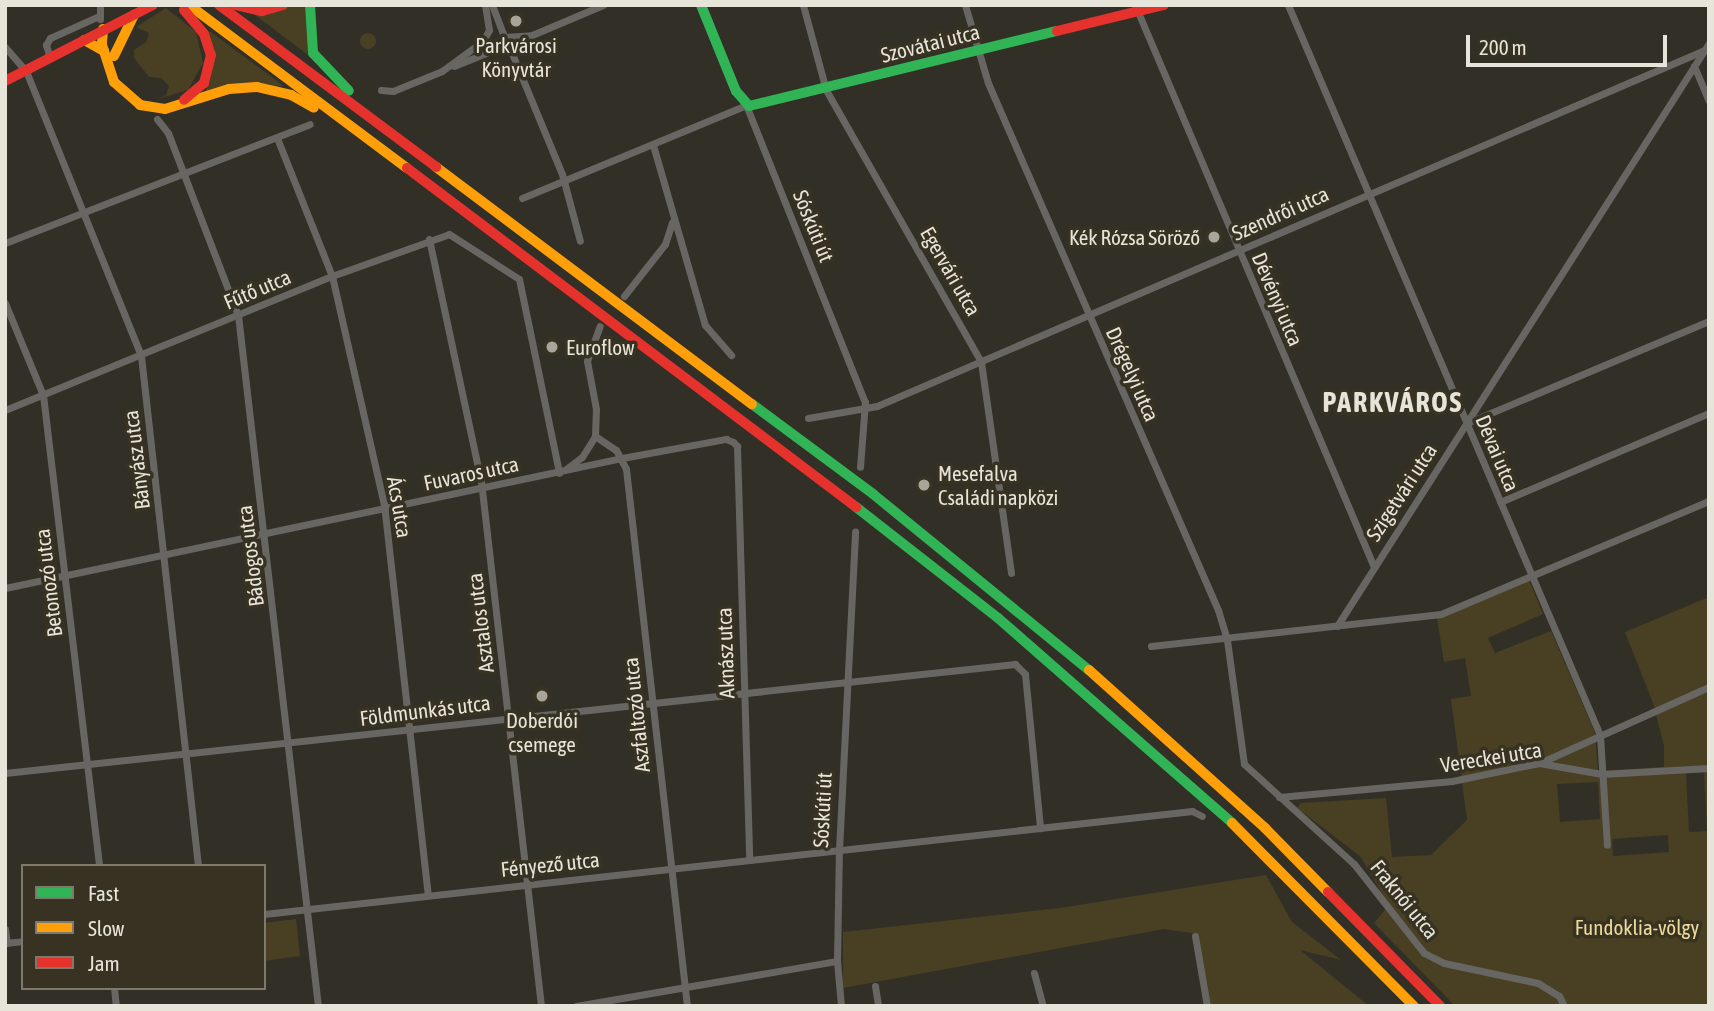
<!DOCTYPE html>
<html>
<head>
<meta charset="utf-8">
<style>
	body { margin:0 }
	#map { position:relative; width:1714px; height:1011px; overflow:hidden; background:#322f27; font-family:"Asap Condensed",sans-serif }
	div>[style] { position:absolute }
	[style*='--x'] { left:calc(var(--x)*1px); top:calc(var(--y)*1px); width:calc(var(--w)*1px); rotate:calc(var(--a)*1deg) }
	.green>* { inset:0; background:#493f22 }
	.round { border-radius:50% }
	.street>* { height:7px; margin:-3.5px; padding:0 3.5px; transform-origin:3.5px; border-radius:3.5px; background:#686662 }
	.fast>* { height:10px; margin:-5px; padding:0 5px; transform-origin:5px; border-radius:5px; background:#30b455 }
	.slow>* { height:10px; margin:-5px; padding:0 5px; transform-origin:5px; border-radius:5px; background:#ff9f0a }
	.jam>* { height:10px; margin:-5px; padding:0 5px; transform-origin:5px; border-radius:5px; background:#e5322d }
	.dots>* { width:19px; height:19px; translate:-50% -50%; box-sizing:border-box; border:4px solid #373222; border-radius:50% }
	span { translate:-50% -50%; white-space:nowrap; text-align:center; line-height:1.15; -webkit-text-stroke:7px #373222; paint-order:stroke }
	.street-label { font-size:21px; color:#e7e4da }
	.poi-label { font-size:21px; color:#e7e4da }
	.right { translate:-100% -50%; text-align:right }
	.left { translate:0 -50%; text-align:left }
	.park-label { font-size:21px; color:#f0da99 }
	.district-label { font-size:28px; color:#e7e4da; font-weight:700; letter-spacing:2px }
	.frame { position:absolute; inset:0; border:7px solid #e7e4da; pointer-events:none }
	.legend { position:absolute; left:21px; top:864px; width:245px; height:126px; box-sizing:border-box; background:#373222; border:2px solid #7d796c; margin:0; padding:9px 12px; list-style:none; font-size:21px; color:#e7e4da }
	.legend li { display:flex; align-items:center; gap:14px; height:35px }
	.legend b { width:35px; border:2px solid #7d796c }
	.scale { position:absolute; left:1466px; top:35px; width:201px; height:32px; box-sizing:border-box; border:4px solid #e7e4da; border-top:0; padding-left:9px; font-size:21px; line-height:24px; white-space:nowrap; color:#e7e4da; -webkit-text-stroke:5px #373222; paint-order:stroke }
</style>
</head>
<body>
<div id="map">
	<div class="green">
		<i style="clip-path:polygon(290px 5px,305px 5px,308px 55px,255px 15px)"></i>
		<i style="clip-path:polygon(166px 8px,196px 32px,203px 63px,188px 90px,158px 99px,166px 95px,169px 86px,161px 78px,149px 77px,134px 58px,134px 50px,146px 42px,149px 33px,136px 27px)"></i>
		<i style="clip-path:polygon(209px 32px,211px 32px,284px 86px,206px 93px)"></i>
		<i class="round" style="left:360px;top:33px;width:16px;height:16px"></i>
		<i style="clip-path:polygon(evenodd,1529px 580px,1543px 614px,1488px 638px,1495px 653px,1551px 631px,1595px 733px,1598px 771px,1664px 767px,1664px 746px,1653px 703px,1625px 632px,1709px 597px,1709px 1006px,1455px 1006px,1374px 923px,1389px 905px,1360px 856px,1297px 808px,1301px 803px,1386px 798px,1392px 857px,1431px 855px,1467px 820px,1451px 699px,1471px 696px,1465px 658px,1444px 662px,1437px 618px,1529px 580px,1704px 772px,1707px 831px,1689px 832px,1686px 773px,1704px 772px,1529px 580px,1598px 782px,1600px 819px,1560px 822px,1557px 784px,1598px 782px,1529px 580px,1668px 835px,1669px 852px,1613px 856px,1612px 839px,1668px 835px)"></i>
		<i style="clip-path:polygon(1266px 875px,1292px 922px,1341px 960px,1300px 950px,1369px 1006px,1208px 1006px,1198px 934px,1164px 929px,843px 988px,843px 932px,1060px 908px)"></i>
		<i style="clip-path:polygon(296px 919px,300px 956px,264px 961px,264px 923px)"></i>
	</div>
	<div class="street">
		<i style="--x:485;--y:5;--w:25;--a:81"></i>
		<i style="--x:492;--y:5;--w:36;--a:69"></i>
		<i style="--x:803;--y:5;--w:88;--a:74.9"></i>
		<i style="--x:826;--y:90;--w:313;--a:60.3"></i>
		<i style="--x:981;--y:362;--w:213;--a:81.9"></i>
		<i style="--x:965;--y:5;--w:81;--a:73.6"></i>
		<i style="--x:988;--y:83;--w:575;--a:66.42"></i>
		<i style="--x:1218;--y:610;--w:31;--a:73"></i>
		<i style="--x:1227;--y:640;--w:125;--a:82.2"></i>
		<i style="--x:1244;--y:764;--w:149;--a:42.3"></i>
		<i style="--x:1354;--y:864;--w:113;--a:51.8"></i>
		<i style="--x:1424;--y:953;--w:22;--a:27"></i>
		<i style="--x:1444;--y:963;--w:96;--a:12"></i>
		<i style="--x:1538;--y:983;--w:25;--a:32"></i>
		<i style="--x:1559;--y:996;--w:11;--a:63"></i>
		<i style="--x:1135;--y:5;--w:611;--a:66.96"></i>
		<i style="--x:1288;--y:5;--w:794;--a:66.86"></i>
		<i style="--x:1600;--y:735;--w:110;--a:86.4"></i>
		<i style="--x:100;--y:19;--w:14;--a:-90"></i>
		<i style="--x:489;--y:30;--w:13;--a:119"></i>
		<i style="--x:483;--y:41;--w:13;--a:51"></i>
		<i style="--x:491;--y:51;--w:43;--a:-20.6"></i>
		<i style="--x:505;--y:37;--w:27;--a:-4"></i>
		<i style="--x:532;--y:35;--w:77;--a:-22.9"></i>
		<i style="--x:5;--y:47;--w:32;--a:49"></i>
		<i style="--x:26;--y:71;--w:307;--a:68"></i>
		<i style="--x:141;--y:356;--w:513;--a:83.62"></i>
		<i style="--x:503;--y:47;--w:9;--a:27"></i>
		<i style="--x:511;--y:51;--w:133;--a:67.5"></i>
		<i style="--x:562;--y:174;--w:69;--a:75"></i>
		<i style="--x:50;--y:58;--w:14;--a:-107"></i>
		<i style="--x:46;--y:45;--w:8;--a:-60"></i>
		<i style="--x:50;--y:38;--w:54;--a:-24.2"></i>
		<i style="--x:454;--y:66;--w:40;--a:-22"></i>
		<i style="--x:1694;--y:66;--w:38;--a:67"></i>
		<i style="--x:381;--y:90;--w:12;--a:5"></i>
		<i style="--x:393;--y:91;--w:53;--a:-22.2"></i>
		<i style="--x:442;--y:71;--w:51;--a:-36.2"></i>
		<i style="--x:157;--y:119;--w:18;--a:52"></i>
		<i style="--x:168;--y:133;--w:195;--a:69"></i>
		<i style="--x:238;--y:315;--w:696;--a:83.4"></i>
		<i style="--x:277;--y:138;--w:149;--a:68.3"></i>
		<i style="--x:332;--y:276;--w:234;--a:77.2"></i>
		<i style="--x:384;--y:504;--w:393;--a:83.6"></i>
		<i style="--x:653;--y:145;--w:187;--a:73.9"></i>
		<i style="--x:705;--y:325;--w:40;--a:49"></i>
		<i style="--x:522;--y:198;--w:243;--a:-22.5"></i>
		<i style="--x:746;--y:105;--w:320;--a:68.2"></i>
		<i style="--x:865;--y:402;--w:65;--a:94.4"></i>
		<i style="--x:429;--y:239;--w:248;--a:77.9"></i>
		<i style="--x:481;--y:481;--w:528;--a:83.48"></i>
		<i style="--x:5;--y:243;--w:327;--a:-21.3"></i>
		<i style="--x:624;--y:296;--w:66;--a:-51.7"></i>
		<i style="--x:665;--y:244;--w:23;--a:-72"></i>
		<i style="--x:5;--y:303;--w:100;--a:67.6"></i>
		<i style="--x:43;--y:395;--w:474;--a:83.2"></i>
		<i style="--x:5;--y:410;--w:353;--a:-22.3"></i>
		<i style="--x:332;--y:276;--w:124;--a:-19.7"></i>
		<i style="--x:449;--y:234;--w:83;--a:32.7"></i>
		<i style="--x:519;--y:279;--w:198;--a:78.3"></i>
		<i style="--x:808;--y:418;--w:70;--a:-9.9"></i>
		<i style="--x:877;--y:406;--w:906;--a:-23.28"></i>
		<i style="--x:1467;--y:423;--w:263;--a:-22.9"></i>
		<i style="--x:595;--y:436;--w:25;--a:34"></i>
		<i style="--x:616;--y:450;--w:21;--a:62"></i>
		<i style="--x:626;--y:469;--w:540;--a:83.52"></i>
		<i style="--x:566;--y:469;--w:20;--a:-37"></i>
		<i style="--x:582;--y:457;--w:25;--a:-58"></i>
		<i style="--x:595;--y:436;--w:27;--a:-88"></i>
		<i style="--x:596;--y:409;--w:49;--a:-100.6"></i>
		<i style="--x:587;--y:361;--w:37;--a:-70"></i>
		<i style="--x:1500;--y:502;--w:227;--a:-23.1"></i>
		<i style="--x:5;--y:588;--w:631;--a:-11.9"></i>
		<i style="--x:622;--y:458;--w:106;--a:-10.4"></i>
		<i style="--x:726;--y:439;--w:8;--a:23"></i>
		<i style="--x:733;--y:442;--w:6;--a:45"></i>
		<i style="--x:737;--y:446;--w:414;--a:88.3"></i>
		<i style="--x:1337;--y:626;--w:692;--a:-57.46"></i>
		<i style="--x:1151;--y:646;--w:292;--a:-6.3"></i>
		<i style="--x:1441;--y:614;--w:291;--a:-22.9"></i>
		<i style="--x:1544;--y:761;--w:181;--a:-24.2"></i>
		<i style="--x:5;--y:773;--w:1016;--a:-6.16"></i>
		<i style="--x:1015;--y:664;--w:14;--a:45"></i>
		<i style="--x:1025;--y:674;--w:155;--a:84.4"></i>
		<i style="--x:1279;--y:797;--w:174;--a:-5.3"></i>
		<i style="--x:1452;--y:781;--w:89;--a:-11.7"></i>
		<i style="--x:1539;--y:763;--w:64;--a:9.9"></i>
		<i style="--x:1602;--y:774;--w:107;--a:-3.2"></i>
		<i style="--x:264;--y:914;--w:934;--a:-6.33"></i>
		<i style="--x:1192;--y:811;--w:11;--a:27"></i>
		<i style="--x:5;--y:929;--w:14;--a:82"></i>
		<i style="--x:1195;--y:936;--w:71;--a:80.3"></i>
		<i style="--x:5;--y:943;--w:18;--a:-6"></i>
		<i style="--x:1034;--y:973;--w:34;--a:75"></i>
		<i style="--x:875;--y:986;--w:20;--a:81"></i>
		<i style="--x:114;--y:988;--w:18;--a:84"></i>
		<i style="--x:576;--y:1006;--w:265;--a:-9.8"></i>
		<i style="--x:841;--y:1006;--w:45;--a:-95.1"></i>
		<i style="--x:837;--y:961;--w:111;--a:-89"></i>
		<i style="--x:839;--y:850;--w:319;--a:-87.1"></i>
	</div>
	<div class="fast">
		<i style="--x:310;--y:5;--w:48;--a:86.4"></i>
		<i style="--x:313;--y:53;--w:52;--a:46.5"></i>
		<i style="--x:701;--y:5;--w:93;--a:67.9"></i>
		<i style="--x:736;--y:91;--w:20;--a:49"></i>
		<i style="--x:749;--y:106;--w:317;--a:-13.7"></i>
		<i style="--x:752;--y:404;--w:151;--a:36.6"></i>
		<i style="--x:873;--y:494;--w:279;--a:39.2"></i>
		<i style="--x:856;--y:507;--w:180;--a:38"></i>
		<i style="--x:998;--y:618;--w:311;--a:41.2"></i>
	</div>
	<div class="slow">
		<i style="--x:189;--y:5;--w:272;--a:36.8"></i>
		<i style="--x:103;--y:29;--w:16;--a:94"></i>
		<i style="--x:102;--y:45;--w:39;--a:72"></i>
		<i style="--x:114;--y:82;--w:35;--a:41"></i>
		<i style="--x:140;--y:105;--w:25;--a:9"></i>
		<i style="--x:165;--y:109;--w:67;--a:-17.4"></i>
		<i style="--x:229;--y:89;--w:28;--a:-4"></i>
		<i style="--x:257;--y:87;--w:35;--a:13"></i>
		<i style="--x:291;--y:95;--w:26;--a:29"></i>
		<i style="--x:84;--y:40;--w:23;--a:29"></i>
		<i style="--x:114;--y:56;--w:46;--a:-64"></i>
		<i style="--x:436;--y:167;--w:395;--a:36.9"></i>
		<i style="--x:1089;--y:670;--w:237;--a:41.9"></i>
		<i style="--x:1265;--y:828;--w:90;--a:45.5"></i>
		<i style="--x:1232;--y:823;--w:258;--a:45.2"></i>
	</div>
	<div class="jam">
		<i style="--x:219;--y:5;--w:271;--a:36.7"></i>
		<i style="--x:235;--y:5;--w:28;--a:13"></i>
		<i style="--x:262;--y:11;--w:22;--a:-16"></i>
		<i style="--x:184;--y:10;--w:31;--a:50"></i>
		<i style="--x:204;--y:34;--w:22;--a:72"></i>
		<i style="--x:211;--y:55;--w:29;--a:104"></i>
		<i style="--x:204;--y:83;--w:26;--a:140"></i>
		<i style="--x:1057;--y:31;--w:110;--a:-13.7"></i>
		<i style="--x:5;--y:81;--w:166;--a:-27.2"></i>
		<i style="--x:407;--y:168;--w:563;--a:37.05"></i>
		<i style="--x:1328;--y:892;--w:160;--a:45.5"></i>
	</div>
	<div class="dots">
		<i style="left:516px;top:21px;background:#a8a59b"></i>
		<i style="left:1214px;top:237px;background:#a8a59b"></i>
		<i style="left:552px;top:347px;background:#a8a59b"></i>
		<i style="left:924px;top:485px;background:#a8a59b"></i>
		<i style="left:542px;top:696px;background:#a8a59b"></i>
	</div>
	<div class="street-label">
		<span style="left:930px;top:43px;rotate:-14deg">Szovátai utca</span>
		<span style="left:1280px;top:213px;rotate:-24deg">Szendrői utca</span>
		<span style="left:814px;top:226px;rotate:68deg">Sóskúti út</span>
		<span style="left:951px;top:271px;rotate:60deg">Egervári utca</span>
		<span style="left:257px;top:289px;rotate:-23deg">Fűtő utca</span>
		<span style="left:1278px;top:299px;rotate:67deg">Dévényi utca</span>
		<span style="left:1133px;top:374px;rotate:66deg">Drégelyi utca</span>
		<span style="left:1498px;top:453px;rotate:67deg">Dévai utca</span>
		<span style="left:136px;top:460px;rotate:-97deg">Bányász utca</span>
		<span style="left:471px;top:473px;rotate:-12deg">Fuvaros utca</span>
		<span style="left:1401px;top:492px;rotate:-57deg">Szigetvári utca</span>
		<span style="left:400px;top:507px;rotate:80deg">Ács utca</span>
		<span style="left:250px;top:556px;rotate:-97deg">Bádogos utca</span>
		<span style="left:48px;top:583px;rotate:-97deg">Betonozó utca</span>
		<span style="left:480px;top:623px;rotate:-97deg">Asztalos utca</span>
		<span style="left:725px;top:653px;rotate:-92deg">Aknász utca</span>
		<span style="left:425px;top:710px;rotate:-7deg">Földmunkás utca</span>
		<span style="left:636px;top:715px;rotate:-96deg">Aszfaltozó utca</span>
		<span style="left:1491px;top:757px;rotate:-9deg">Vereckei utca</span>
		<span style="left:822px;top:810px;rotate:-87deg">Sóskúti út</span>
		<span style="left:550px;top:864px;rotate:-6deg">Fényező utca</span>
		<span style="left:1405px;top:899px;rotate:51deg">Fraknói utca</span>
	</div>
	<div class="poi-label">
		<span style="left:516px;top:57px">Parkvárosi<br>Könyvtár</span>
		<span class="right" style="left:1200px;top:237px">Kék Rózsa Söröző</span>
		<span class="left" style="left:566px;top:347px">Euroflow</span>
		<span class="left" style="left:938px;top:485px">Mesefalva<br>Családi napközi</span>
		<span style="left:542px;top:732px">Doberdói<br>csemege</span>
	</div>
	<div class="park-label">
		<span style="left:1637px;top:927px">Fundoklia-völgy</span>
	</div>
	<div class="district-label">
		<span style="left:1393px;top:402px">PARKVÁROS</span>
	</div>
	<div class="frame"></div>
	<ul class="legend">
	<li><b style="height:9px;background:#30b455"></b>Fast</li>
	<li><b style="height:9px;background:#ff9f0a"></b>Slow</li>
	<li><b style="height:9px;background:#e5322d"></b>Jam</li>
	</ul>
	<div class="scale">200 m</div>
</div>
</body>
</html>
